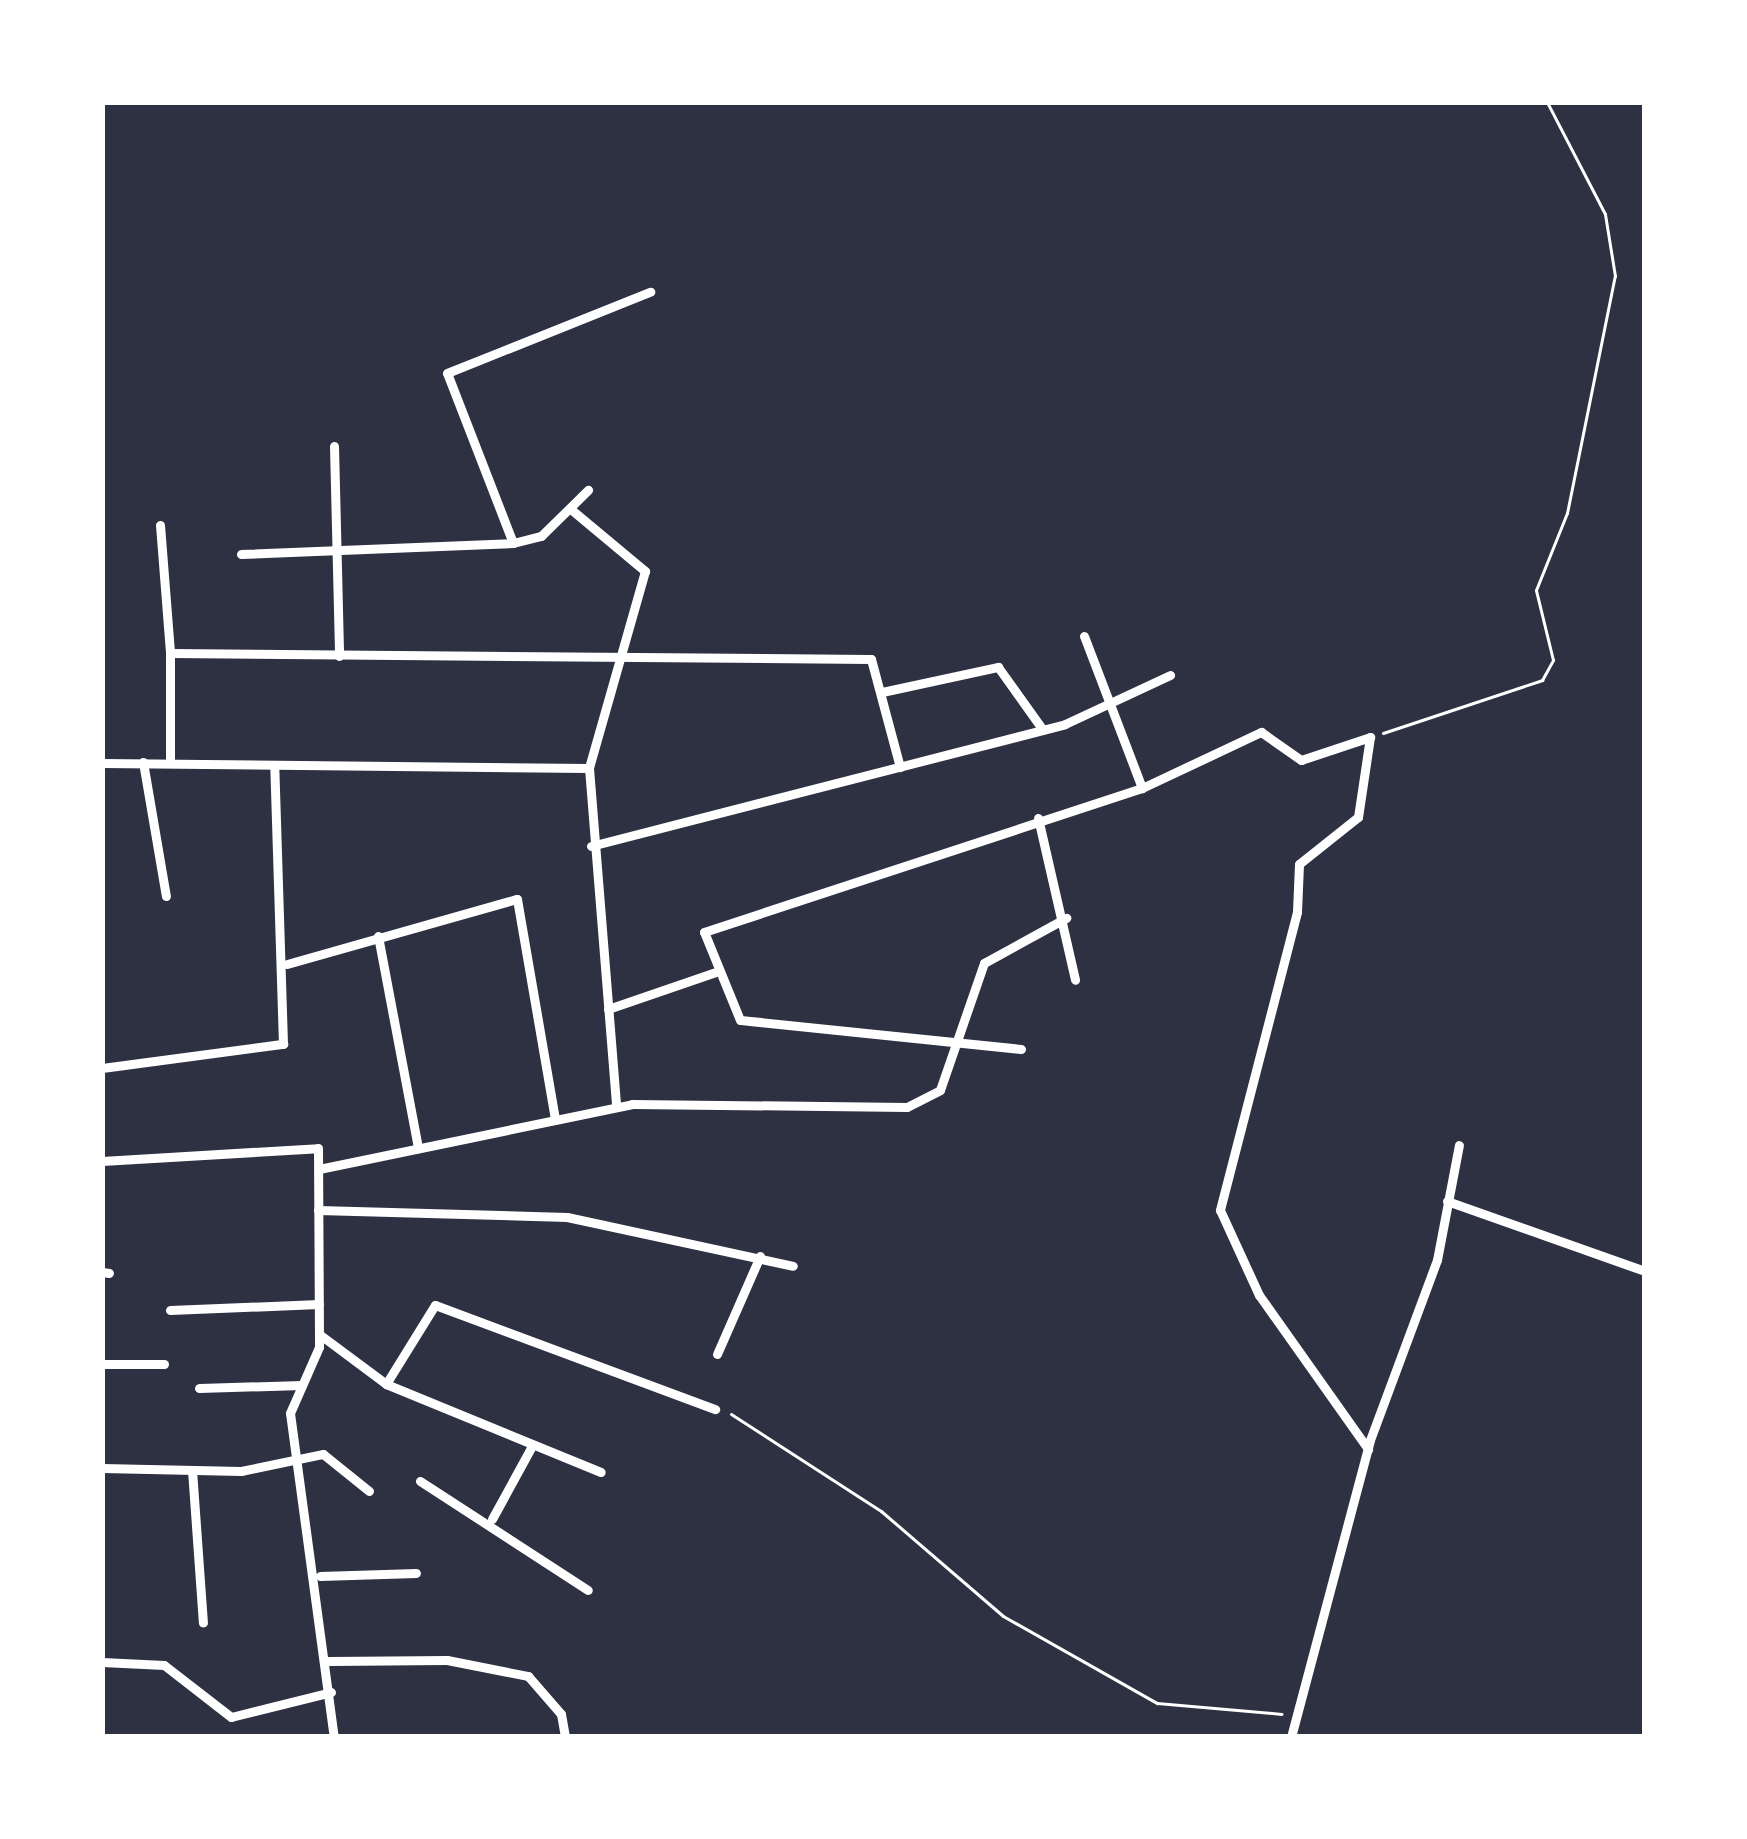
<!DOCTYPE html>
<html>
<head>
<meta charset="utf-8">
<style>
	body { margin:0 }
	#map { position:relative; width:1747px; height:1839px; overflow:hidden; background:#2d3142; font-family:"Sofia Sans Condensed",sans-serif }
	div>[style] { position:absolute }
	[style*='--x'] { left:calc(var(--x)*1px); top:calc(var(--y)*1px); width:calc(var(--w)*1px); rotate:calc(var(--a)*1deg) }
	.path>* { height:3px; margin:-1.5px; padding:0 1.5px; transform-origin:1.5px; border-radius:1.5px; background:#fff }
	.minor>* { height:9px; margin:-4.5px; padding:0 4.5px; transform-origin:4.5px; border-radius:4.5px; background:#fff }
	span { translate:-50% -50%; white-space:nowrap; text-align:center; line-height:1.15; -webkit-text-stroke:10px #fff; paint-order:stroke }
	.frame { position:absolute; inset:0; border:105px solid #fff; pointer-events:none }
</style>
</head>
<body>
<div id="map">
	<div class="path">
		<i style="--x:1383;--y:733;--w:168;--a:-18.4"></i>
		<i style="--x:1542;--y:680;--w:23;--a:-61"></i>
		<i style="--x:1553;--y:660;--w:72;--a:-103.7"></i>
		<i style="--x:1536;--y:590;--w:83;--a:-68.1"></i>
		<i style="--x:1567;--y:513;--w:242;--a:-78.6"></i>
		<i style="--x:1615;--y:276;--w:63;--a:-99.2"></i>
		<i style="--x:1605;--y:214;--w:126;--a:-117.4"></i>
		<i style="--x:731;--y:1414;--w:179;--a:32.9"></i>
		<i style="--x:881;--y:1511;--w:161;--a:40.7"></i>
		<i style="--x:1003;--y:1616;--w:177;--a:29.5"></i>
		<i style="--x:1157;--y:1703;--w:125;--a:5"></i>
	</div>
	<div class="minor">
		<i style="--x:334;--y:446;--w:210;--a:88.6"></i>
		<i style="--x:573;--y:511;--w:94;--a:39.8"></i>
		<i style="--x:645;--y:571;--w:205;--a:105.9"></i>
		<i style="--x:589;--y:768;--w:340;--a:85.4"></i>
		<i style="--x:160;--y:525;--w:128;--a:85.5"></i>
		<i style="--x:170;--y:653;--w:701;--a:0.49"></i>
		<i style="--x:871;--y:659;--w:112;--a:75"></i>
		<i style="--x:513;--y:543;--w:182;--a:-111.2"></i>
		<i style="--x:447;--y:373;--w:219;--a:-21.8"></i>
		<i style="--x:241;--y:554;--w:272;--a:-2.3"></i>
		<i style="--x:513;--y:543;--w:29;--a:-14"></i>
		<i style="--x:541;--y:536;--w:66;--a:-44.4"></i>
		<i style="--x:1084;--y:636;--w:163;--a:69.1"></i>
		<i style="--x:882;--y:692;--w:119;--a:-12.2"></i>
		<i style="--x:998;--y:667;--w:77;--a:54.5"></i>
		<i style="--x:143;--y:762;--w:136;--a:80.3"></i>
		<i style="--x:170;--y:762;--w:109;--a:-90"></i>
		<i style="--x:102;--y:763;--w:487;--a:0.6"></i>
		<i style="--x:1038;--y:818;--w:166;--a:77.1"></i>
		<i style="--x:591;--y:846;--w:489;--a:-14.4"></i>
		<i style="--x:1065;--y:724;--w:116;--a:-25"></i>
		<i style="--x:378;--y:936;--w:216;--a:79.3"></i>
		<i style="--x:287;--y:964;--w:239;--a:-15.8"></i>
		<i style="--x:517;--y:899;--w:224;--a:80.2"></i>
		<i style="--x:608;--y:1009;--w:117;--a:-18.9"></i>
		<i style="--x:1021;--y:1049;--w:282;--a:-174.1"></i>
		<i style="--x:740;--y:1020;--w:95;--a:-112.2"></i>
		<i style="--x:704;--y:932;--w:461;--a:-18.2"></i>
		<i style="--x:1142;--y:788;--w:132;--a:-25.2"></i>
		<i style="--x:1261;--y:732;--w:49;--a:35"></i>
		<i style="--x:1301;--y:760;--w:73;--a:-18.4"></i>
		<i style="--x:1370;--y:737;--w:81;--a:98.5"></i>
		<i style="--x:1358;--y:817;--w:75;--a:141.5"></i>
		<i style="--x:1299;--y:864;--w:48;--a:92.4"></i>
		<i style="--x:1297;--y:912;--w:308;--a:104.5"></i>
		<i style="--x:1220;--y:1210;--w:94;--a:65.4"></i>
		<i style="--x:1259;--y:1295;--w:189;--a:54.7"></i>
		<i style="--x:102;--y:1068;--w:183;--a:-7.6"></i>
		<i style="--x:283;--y:1044;--w:279;--a:-91.8"></i>
		<i style="--x:102;--y:1161;--w:216;--a:-3.4"></i>
		<i style="--x:318;--y:1148;--w:199;--a:89.7"></i>
		<i style="--x:319;--y:1347;--w:72;--a:113.7"></i>
		<i style="--x:290;--y:1413;--w:327;--a:82.3"></i>
		<i style="--x:319;--y:1169;--w:320;--a:-11.7"></i>
		<i style="--x:632;--y:1104;--w:275;--a:0.6"></i>
		<i style="--x:907;--y:1107;--w:37;--a:-27"></i>
		<i style="--x:940;--y:1090;--w:134;--a:-70.9"></i>
		<i style="--x:984;--y:963;--w:94;--a:-28.8"></i>
		<i style="--x:1447;--y:1201;--w:210;--a:19.5"></i>
		<i style="--x:318;--y:1210;--w:249;--a:1.6"></i>
		<i style="--x:567;--y:1217;--w:231;--a:12.2"></i>
		<i style="--x:102;--y:1272;--w:7;--a:8"></i>
		<i style="--x:170;--y:1310;--w:149;--a:-2.3"></i>
		<i style="--x:319;--y:1334;--w:84;--a:36.7"></i>
		<i style="--x:386;--y:1384;--w:232;--a:22.3"></i>
		<i style="--x:717;--y:1354;--w:107;--a:-66.3"></i>
		<i style="--x:102;--y:1364;--w:62;--a:0"></i>
		<i style="--x:386;--y:1384;--w:93;--a:-58.2"></i>
		<i style="--x:435;--y:1305;--w:299;--a:20.4"></i>
		<i style="--x:199;--y:1388;--w:103;--a:-1.7"></i>
		<i style="--x:102;--y:1468;--w:139;--a:1.2"></i>
		<i style="--x:241;--y:1471;--w:84;--a:-11.7"></i>
		<i style="--x:323;--y:1454;--w:59;--a:38.8"></i>
		<i style="--x:192;--y:1470;--w:153;--a:85.9"></i>
		<i style="--x:420;--y:1481;--w:200;--a:33"></i>
		<i style="--x:492;--y:1519;--w:83;--a:-61.3"></i>
		<i style="--x:320;--y:1576;--w:96;--a:-1.8"></i>
		<i style="--x:329;--y:1661;--w:118;--a:-0.5"></i>
		<i style="--x:447;--y:1660;--w:83;--a:11.2"></i>
		<i style="--x:528;--y:1676;--w:50;--a:49"></i>
		<i style="--x:561;--y:1714;--w:23;--a:80"></i>
		<i style="--x:102;--y:1662;--w:62;--a:2.8"></i>
		<i style="--x:164;--y:1665;--w:85;--a:37.8"></i>
		<i style="--x:231;--y:1717;--w:103;--a:-14"></i>
		<i style="--x:1291;--y:1737;--w:307;--a:-75.1"></i>
		<i style="--x:1370;--y:1440;--w:192;--a:-69.6"></i>
		<i style="--x:1437;--y:1260;--w:117;--a:-79.2"></i>
	</div>
	<div class="frame"></div>
</div>
</body>
</html>
